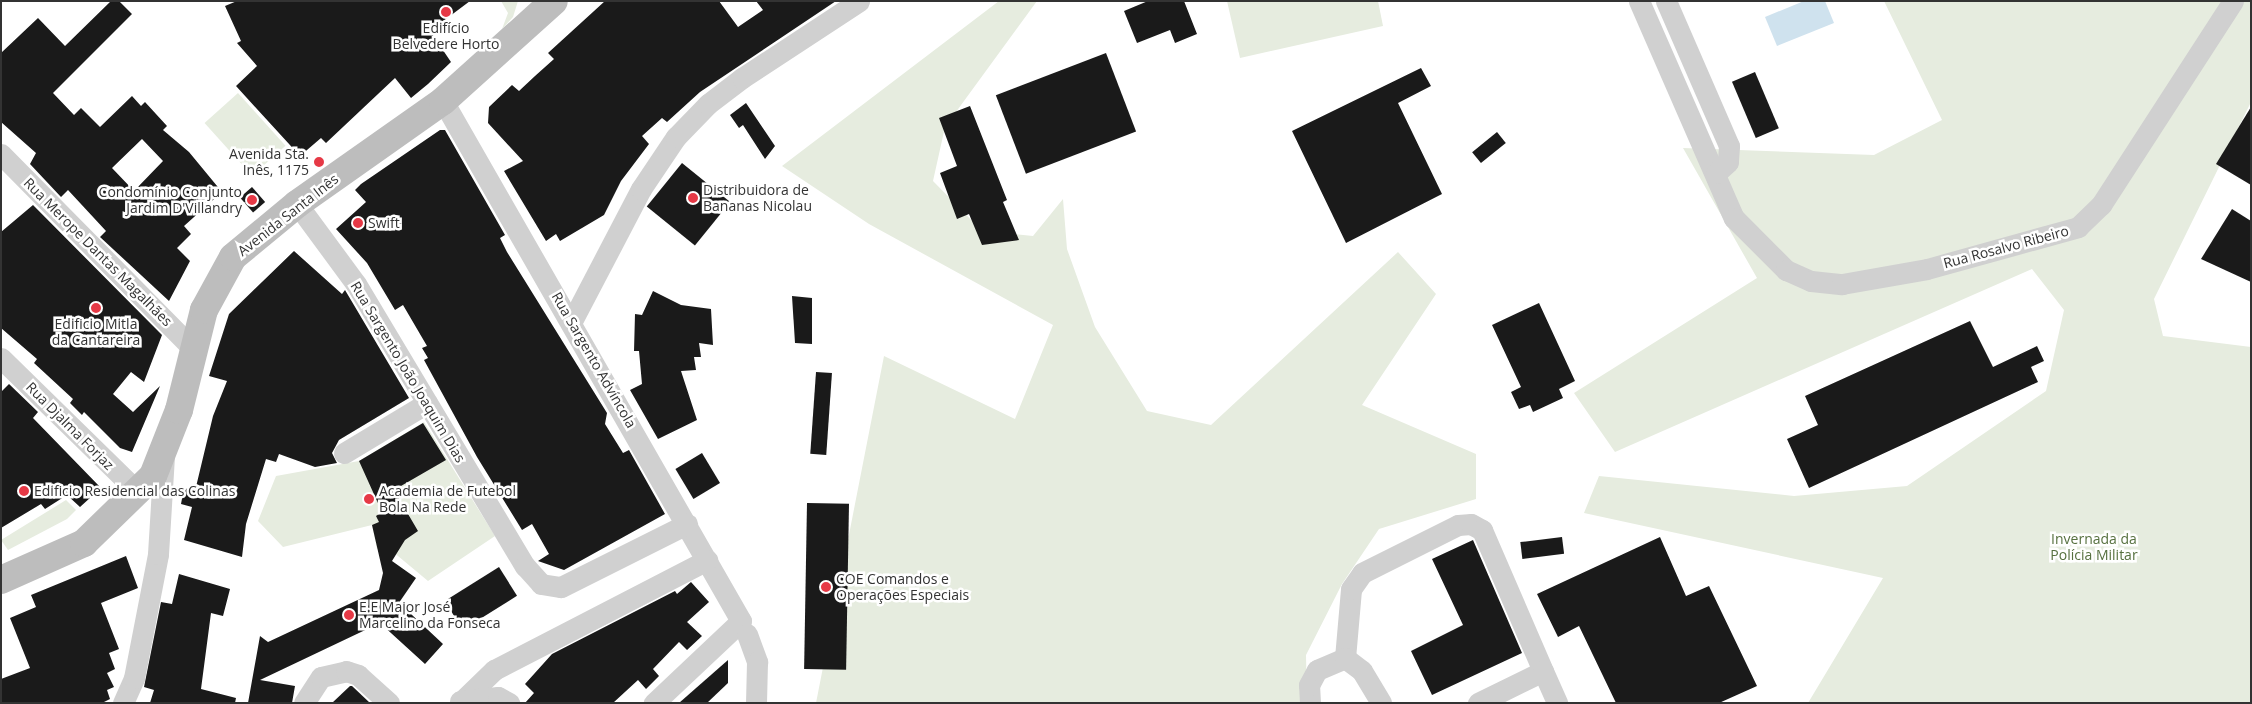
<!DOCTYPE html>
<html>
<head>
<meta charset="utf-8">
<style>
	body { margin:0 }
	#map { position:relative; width:2252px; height:704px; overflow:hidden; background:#fff; font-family:"Open Sans",sans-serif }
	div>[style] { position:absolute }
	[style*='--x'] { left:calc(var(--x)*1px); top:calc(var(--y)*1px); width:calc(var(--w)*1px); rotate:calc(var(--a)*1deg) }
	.green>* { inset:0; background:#e6ecdf; transform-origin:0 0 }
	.water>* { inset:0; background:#cfe2ee }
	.building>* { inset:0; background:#1a1a1a; transform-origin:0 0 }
	.street>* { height:21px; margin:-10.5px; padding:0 10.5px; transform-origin:10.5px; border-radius:10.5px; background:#d0d0d0 }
	.secondary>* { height:28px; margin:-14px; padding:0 14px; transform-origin:14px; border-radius:14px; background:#bdbdbd }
	.dots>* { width:14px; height:14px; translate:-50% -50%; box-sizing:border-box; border:2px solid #fff; border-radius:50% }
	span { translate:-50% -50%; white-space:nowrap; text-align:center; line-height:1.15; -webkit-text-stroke:5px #fff; paint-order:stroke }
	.poi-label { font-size:14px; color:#333 }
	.right { translate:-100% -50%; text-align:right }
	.left { translate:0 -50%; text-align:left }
	.street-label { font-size:14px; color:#333 }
	.park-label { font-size:14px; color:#56703f }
	.frame { position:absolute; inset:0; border:2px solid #333; pointer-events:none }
</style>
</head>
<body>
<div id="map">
	<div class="green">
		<i style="clip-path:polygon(501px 1px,518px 1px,513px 17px,502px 29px,508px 13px)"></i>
		<i style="clip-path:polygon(999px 1px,1037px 1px,945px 127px,933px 181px,982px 231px,1033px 236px,1063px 199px,1067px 249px,1095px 327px,1147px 411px,1211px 425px,1398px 252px,1436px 294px,1362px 405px,1476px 454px,1476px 499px,1379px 529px,1342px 584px,1306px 655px,1307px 703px,816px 703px,884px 356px,1015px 419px,1053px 325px,869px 224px,782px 166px)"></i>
		<i style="clip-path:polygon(1227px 1px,1378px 1px,1383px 26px,1240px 58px)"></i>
		<i style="clip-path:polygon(1884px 1px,2251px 1px,2251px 102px,2154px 299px,2163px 336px,2251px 347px,2251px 703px,1808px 703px,1883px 578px,1584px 513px,1599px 476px,1794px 496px,1907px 486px,2046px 391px,2064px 310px,2032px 269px,1615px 452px,1574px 393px,1757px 278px,1683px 148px,1874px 155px,1942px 120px)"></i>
		<i style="left:238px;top:93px;width:71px;height:45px;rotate:48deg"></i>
		<i style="clip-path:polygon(424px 422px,495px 536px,428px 581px,386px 546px,377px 549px,372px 525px,283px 547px,258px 521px,276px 476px,359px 461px)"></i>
		<i style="clip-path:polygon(66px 500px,76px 510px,67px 519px,8px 550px,1px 540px)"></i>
	</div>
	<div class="water">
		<i style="clip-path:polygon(1804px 1px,1825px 1px,1834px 23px,1777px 46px,1765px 17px)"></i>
	</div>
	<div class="building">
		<i style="clip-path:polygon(evenodd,111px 1px,119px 1px,132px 14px,53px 93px,74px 115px,81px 108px,100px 127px,132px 96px,141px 106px,145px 102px,167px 126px,163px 130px,189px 152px,222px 192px,184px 226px,191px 234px,177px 248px,190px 261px,169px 301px,100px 237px,106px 231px,68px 190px,61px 197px,30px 164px,36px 153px,1px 122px,1px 53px,38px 18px,65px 46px,111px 1px,142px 139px,163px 161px,134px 191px,112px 168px,142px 139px)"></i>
		<i style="clip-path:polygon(237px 1px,470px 1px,430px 31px,451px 62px,428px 84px,411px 98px,395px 78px,326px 143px,321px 138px,300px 156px,236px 86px,257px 66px,237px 43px,241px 41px,225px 6px)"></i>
		<i style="clip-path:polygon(605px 1px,719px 1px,738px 27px,763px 10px,756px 1px,836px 1px,700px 92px,667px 122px,662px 118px,642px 136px,649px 144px,621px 181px,604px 215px,560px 241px,556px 234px,546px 241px,504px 171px,523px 161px,488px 123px,489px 107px,512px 85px,519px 91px,535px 76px,554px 59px,548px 53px)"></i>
		<i style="clip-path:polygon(1148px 1px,1184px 1px,1197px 34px,1175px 43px,1170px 30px,1137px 43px,1124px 11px)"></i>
		<i style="left:1106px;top:53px;width:84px;height:118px;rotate:69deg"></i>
		<i style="clip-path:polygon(1421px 68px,1431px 86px,1398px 103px,1442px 194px,1346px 243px,1292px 131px)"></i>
		<i style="left:1755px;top:72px;width:61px;height:25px;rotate:67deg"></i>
		<i style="clip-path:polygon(746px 103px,775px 146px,765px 159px,743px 125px,739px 128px,730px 115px)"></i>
		<i style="clip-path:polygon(970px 106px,1007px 200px,1003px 202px,1019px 240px,982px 245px,969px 214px,957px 219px,940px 173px,957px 166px,939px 118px)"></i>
		<i style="clip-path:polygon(2251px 107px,2251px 185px,2216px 164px)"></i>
		<i style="clip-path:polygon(440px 130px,445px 130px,505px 235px,500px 238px,507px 252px,607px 413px,605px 424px,623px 453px,629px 450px,665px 514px,564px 570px,538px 561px,549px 554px,532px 524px,522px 530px,477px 457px,424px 360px,428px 358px,422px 348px,427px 346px,403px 305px,395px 310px,367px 263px,336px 229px,366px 202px,355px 190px,361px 184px)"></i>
		<i style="left:1497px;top:132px;width:14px;height:32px;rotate:51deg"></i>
		<i style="left:682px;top:163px;width:62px;height:56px;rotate:39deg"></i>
		<i style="left:252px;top:187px;width:20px;height:16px;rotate:49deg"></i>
		<i style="clip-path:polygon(33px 205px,162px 335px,144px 382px,131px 372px,113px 394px,133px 412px,160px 386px,132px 452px,120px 448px,84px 412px,82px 415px,70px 403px,73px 399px,34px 363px,37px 359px,1px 328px,1px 232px)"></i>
		<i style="clip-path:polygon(2232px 209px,2251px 221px,2251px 282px,2201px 259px)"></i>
		<i style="clip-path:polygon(294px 251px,342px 294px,345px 290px,409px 398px,339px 440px,332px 453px,337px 463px,315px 467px,279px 454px,276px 462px,266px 459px,246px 524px,242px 557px,184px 540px,192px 507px,181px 504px,184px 488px,195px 491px,213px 416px,227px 381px,209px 376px,229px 314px)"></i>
		<i style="clip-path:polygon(653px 291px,681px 305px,711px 309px,713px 345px,699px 343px,701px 357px,694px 357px,696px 370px,681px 371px,697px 420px,658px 439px,630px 390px,642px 384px,639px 351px,634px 351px,635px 314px,642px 315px)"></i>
		<i style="clip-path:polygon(792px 296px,812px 298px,812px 344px,795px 343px)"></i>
		<i style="clip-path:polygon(1539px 303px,1575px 381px,1559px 389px,1563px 398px,1533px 412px,1530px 405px,1519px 409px,1511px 392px,1521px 387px,1492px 325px)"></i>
		<i style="clip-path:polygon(1970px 321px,1993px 367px,2037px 346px,2044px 361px,2031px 367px,2038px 382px,1809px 488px,1787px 439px,1818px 425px,1805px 396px)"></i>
		<i style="left:816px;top:372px;width:16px;height:82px;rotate:4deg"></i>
		<i style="clip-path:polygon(9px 384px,38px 412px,33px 418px,101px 488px,80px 507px,67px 495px,45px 509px,41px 504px,1px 528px,1px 392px)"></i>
		<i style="clip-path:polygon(423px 423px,446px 460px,394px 490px,418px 531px,405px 540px,392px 561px,416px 578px,394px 610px,411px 614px,443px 644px,425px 664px,380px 623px,260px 680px,295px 686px,292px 703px,248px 703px,260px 636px,268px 642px,379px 590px,383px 573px,372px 525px,379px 522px,376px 516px,382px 512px,359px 461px)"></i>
		<i style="left:702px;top:453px;width:35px;height:31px;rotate:59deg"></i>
		<i style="left:807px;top:503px;width:42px;height:166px;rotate:1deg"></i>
		<i style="left:1562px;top:537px;width:17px;height:42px;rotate:83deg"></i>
		<i style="clip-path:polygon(1660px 537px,1686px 596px,1709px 586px,1757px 686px,1719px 703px,1616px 703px,1579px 626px,1558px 637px,1537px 594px)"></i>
		<i style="clip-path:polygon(1473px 540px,1522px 653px,1432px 695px,1411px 651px,1463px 625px,1432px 559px)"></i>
		<i style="clip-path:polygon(126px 556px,138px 588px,101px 603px,119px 649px,109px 653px,115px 669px,107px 673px,114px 687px,107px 690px,110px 699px,102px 703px,1px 703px,1px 679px,30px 668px,10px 618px,36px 607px,31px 595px)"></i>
		<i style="left:499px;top:567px;width:34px;height:64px;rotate:58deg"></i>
		<i style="clip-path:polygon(179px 574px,230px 589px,223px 616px,211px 613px,201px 689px,236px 698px,235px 703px,150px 703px,154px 690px,144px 687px,161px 602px,172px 604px)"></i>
		<i style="clip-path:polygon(691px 582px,709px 602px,687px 622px,702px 636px,687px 650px,679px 642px,653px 669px,659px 676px,646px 689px,638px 680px,613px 703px,525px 703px,534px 693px,525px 684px,552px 654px,675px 591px,677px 594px)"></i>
		<i style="clip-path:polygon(728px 660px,728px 683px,707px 703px,679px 703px)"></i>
		<i style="clip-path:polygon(350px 686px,352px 686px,370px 703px,332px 703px)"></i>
	</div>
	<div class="street">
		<i style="--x:1639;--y:1;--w:237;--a:66.4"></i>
		<i style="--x:1734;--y:218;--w:74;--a:45"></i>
		<i style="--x:1786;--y:270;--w:27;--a:24"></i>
		<i style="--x:1811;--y:281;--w:31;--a:6"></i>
		<i style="--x:1842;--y:284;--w:86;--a:-10"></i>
		<i style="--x:1927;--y:269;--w:157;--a:-15.5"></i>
		<i style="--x:2078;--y:227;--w:32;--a:-44"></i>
		<i style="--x:2101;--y:205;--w:243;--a:-57.1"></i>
		<i style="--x:1666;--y:1;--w:158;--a:66.5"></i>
		<i style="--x:1729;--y:146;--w:16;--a:94"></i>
		<i style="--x:1728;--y:162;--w:16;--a:137"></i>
		<i style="--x:443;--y:101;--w:599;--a:60.18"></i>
		<i style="--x:741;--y:621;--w:120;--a:136.7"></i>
		<i style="--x:1;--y:154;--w:275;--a:45.4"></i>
		<i style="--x:297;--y:204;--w:99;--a:53.6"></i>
		<i style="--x:356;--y:284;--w:329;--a:59.1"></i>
		<i style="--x:525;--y:566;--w:24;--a:48"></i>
		<i style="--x:541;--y:584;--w:20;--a:9"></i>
		<i style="--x:561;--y:587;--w:141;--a:-26.6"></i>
		<i style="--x:572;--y:321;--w:149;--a:-62.4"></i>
		<i style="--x:641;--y:189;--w:63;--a:-56.1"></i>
		<i style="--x:676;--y:137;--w:46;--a:-45.9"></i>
		<i style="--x:708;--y:104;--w:43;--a:-37.4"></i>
		<i style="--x:742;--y:78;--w:140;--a:-33.3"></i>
		<i style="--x:1;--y:358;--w:193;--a:44.4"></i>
		<i style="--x:344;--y:453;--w:97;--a:-31.1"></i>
		<i style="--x:747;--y:634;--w:30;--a:70"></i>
		<i style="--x:757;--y:662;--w:41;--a:91.4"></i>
		<i style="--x:1345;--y:658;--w:69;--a:-85"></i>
		<i style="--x:1351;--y:589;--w:19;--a:-55"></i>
		<i style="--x:1362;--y:573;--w:107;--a:-26.6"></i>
		<i style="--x:1458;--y:525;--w:13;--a:-4"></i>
		<i style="--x:1471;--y:524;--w:13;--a:29"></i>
		<i style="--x:1482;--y:530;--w:154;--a:66.6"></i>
		<i style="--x:464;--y:699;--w:42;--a:-44"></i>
		<i style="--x:494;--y:670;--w:240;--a:-27.3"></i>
		<i style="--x:460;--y:701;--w:38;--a:-6"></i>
		<i style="--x:498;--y:697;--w:13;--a:29"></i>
		<i style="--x:123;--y:703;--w:27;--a:-66"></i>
		<i style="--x:134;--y:678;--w:126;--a:-79"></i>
		<i style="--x:158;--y:554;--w:97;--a:-86.5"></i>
		<i style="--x:304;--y:703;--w:31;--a:-57"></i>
		<i style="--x:321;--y:677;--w:26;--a:-13"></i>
		<i style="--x:346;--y:671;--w:13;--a:18"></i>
		<i style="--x:358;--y:675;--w:42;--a:42.1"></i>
		<i style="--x:1310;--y:703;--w:18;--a:-93"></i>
		<i style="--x:1309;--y:685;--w:17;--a:-62"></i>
		<i style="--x:1317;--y:670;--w:30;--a:-23"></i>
		<i style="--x:1345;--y:658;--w:21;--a:37"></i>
		<i style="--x:1362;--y:671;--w:37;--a:59"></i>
		<i style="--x:1478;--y:703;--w:72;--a:-26.2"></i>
		<i style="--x:1543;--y:671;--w:35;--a:66"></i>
	</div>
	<div class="secondary">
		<i style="--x:1;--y:580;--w:91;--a:-24"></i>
		<i style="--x:84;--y:543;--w:96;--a:-44.2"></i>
		<i style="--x:153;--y:476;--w:71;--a:-68.5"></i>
		<i style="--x:179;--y:410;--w:103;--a:-76"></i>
		<i style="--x:204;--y:310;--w:60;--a:-61.3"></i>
		<i style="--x:233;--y:257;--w:83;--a:-39.6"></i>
		<i style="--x:297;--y:204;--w:179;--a:-35.2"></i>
		<i style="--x:443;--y:101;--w:149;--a:-42"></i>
	</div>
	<div class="dots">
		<i style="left:446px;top:12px;background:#e63946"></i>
		<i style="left:319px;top:162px;background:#e63946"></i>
		<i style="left:693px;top:198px;background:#e63946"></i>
		<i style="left:252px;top:200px;background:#e63946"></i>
		<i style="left:358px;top:223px;background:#e63946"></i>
		<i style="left:96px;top:308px;background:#e63946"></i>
		<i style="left:24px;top:491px;background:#e63946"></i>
		<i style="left:369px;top:499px;background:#e63946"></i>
		<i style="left:826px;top:587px;background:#e63946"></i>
		<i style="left:349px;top:615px;background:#e63946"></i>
	</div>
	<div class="poi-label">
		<span style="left:446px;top:36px">Edifício<br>Belvedere Horto</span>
		<span class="right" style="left:309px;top:162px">Avenida Sta.<br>Inês, 1175</span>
		<span class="left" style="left:703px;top:198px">Distribuidora de<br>Bananas Nicolau</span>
		<span class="right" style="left:242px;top:200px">Condomínio Conjunto<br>Jardim D'Villandry</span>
		<span class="left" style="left:368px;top:223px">Swift</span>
		<span style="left:96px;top:332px">Edificio Mitla<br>da Cantareira</span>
		<span class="left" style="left:34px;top:491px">Edificio Residencial das Colinas</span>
		<span class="left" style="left:379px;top:499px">Academia de Futebol<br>Bola Na Rede</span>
		<span class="left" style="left:836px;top:587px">COE Comandos e<br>Operações Especiais</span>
		<span class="left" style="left:359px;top:615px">E.E Major José<br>Marcelino da Fonseca</span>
	</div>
	<div class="street-label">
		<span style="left:288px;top:215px;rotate:-38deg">Avenida Santa Inês</span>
		<span style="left:2006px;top:247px;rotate:-15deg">Rua Rosalvo Ribeiro</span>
		<span style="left:98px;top:252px;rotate:45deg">Rua Merope Dantas Magalhães</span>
		<span style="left:594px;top:360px;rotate:60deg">Rua Sargento Advíncola</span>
		<span style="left:408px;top:372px;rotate:59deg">Rua Sargento João Joaquim Dias</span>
		<span style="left:70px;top:426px;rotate:45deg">Rua Djalma Forjaz</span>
	</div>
	<div class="park-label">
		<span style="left:2094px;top:547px">Invernada da<br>Polícia Militar</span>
	</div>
	<div class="frame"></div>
</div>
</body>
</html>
